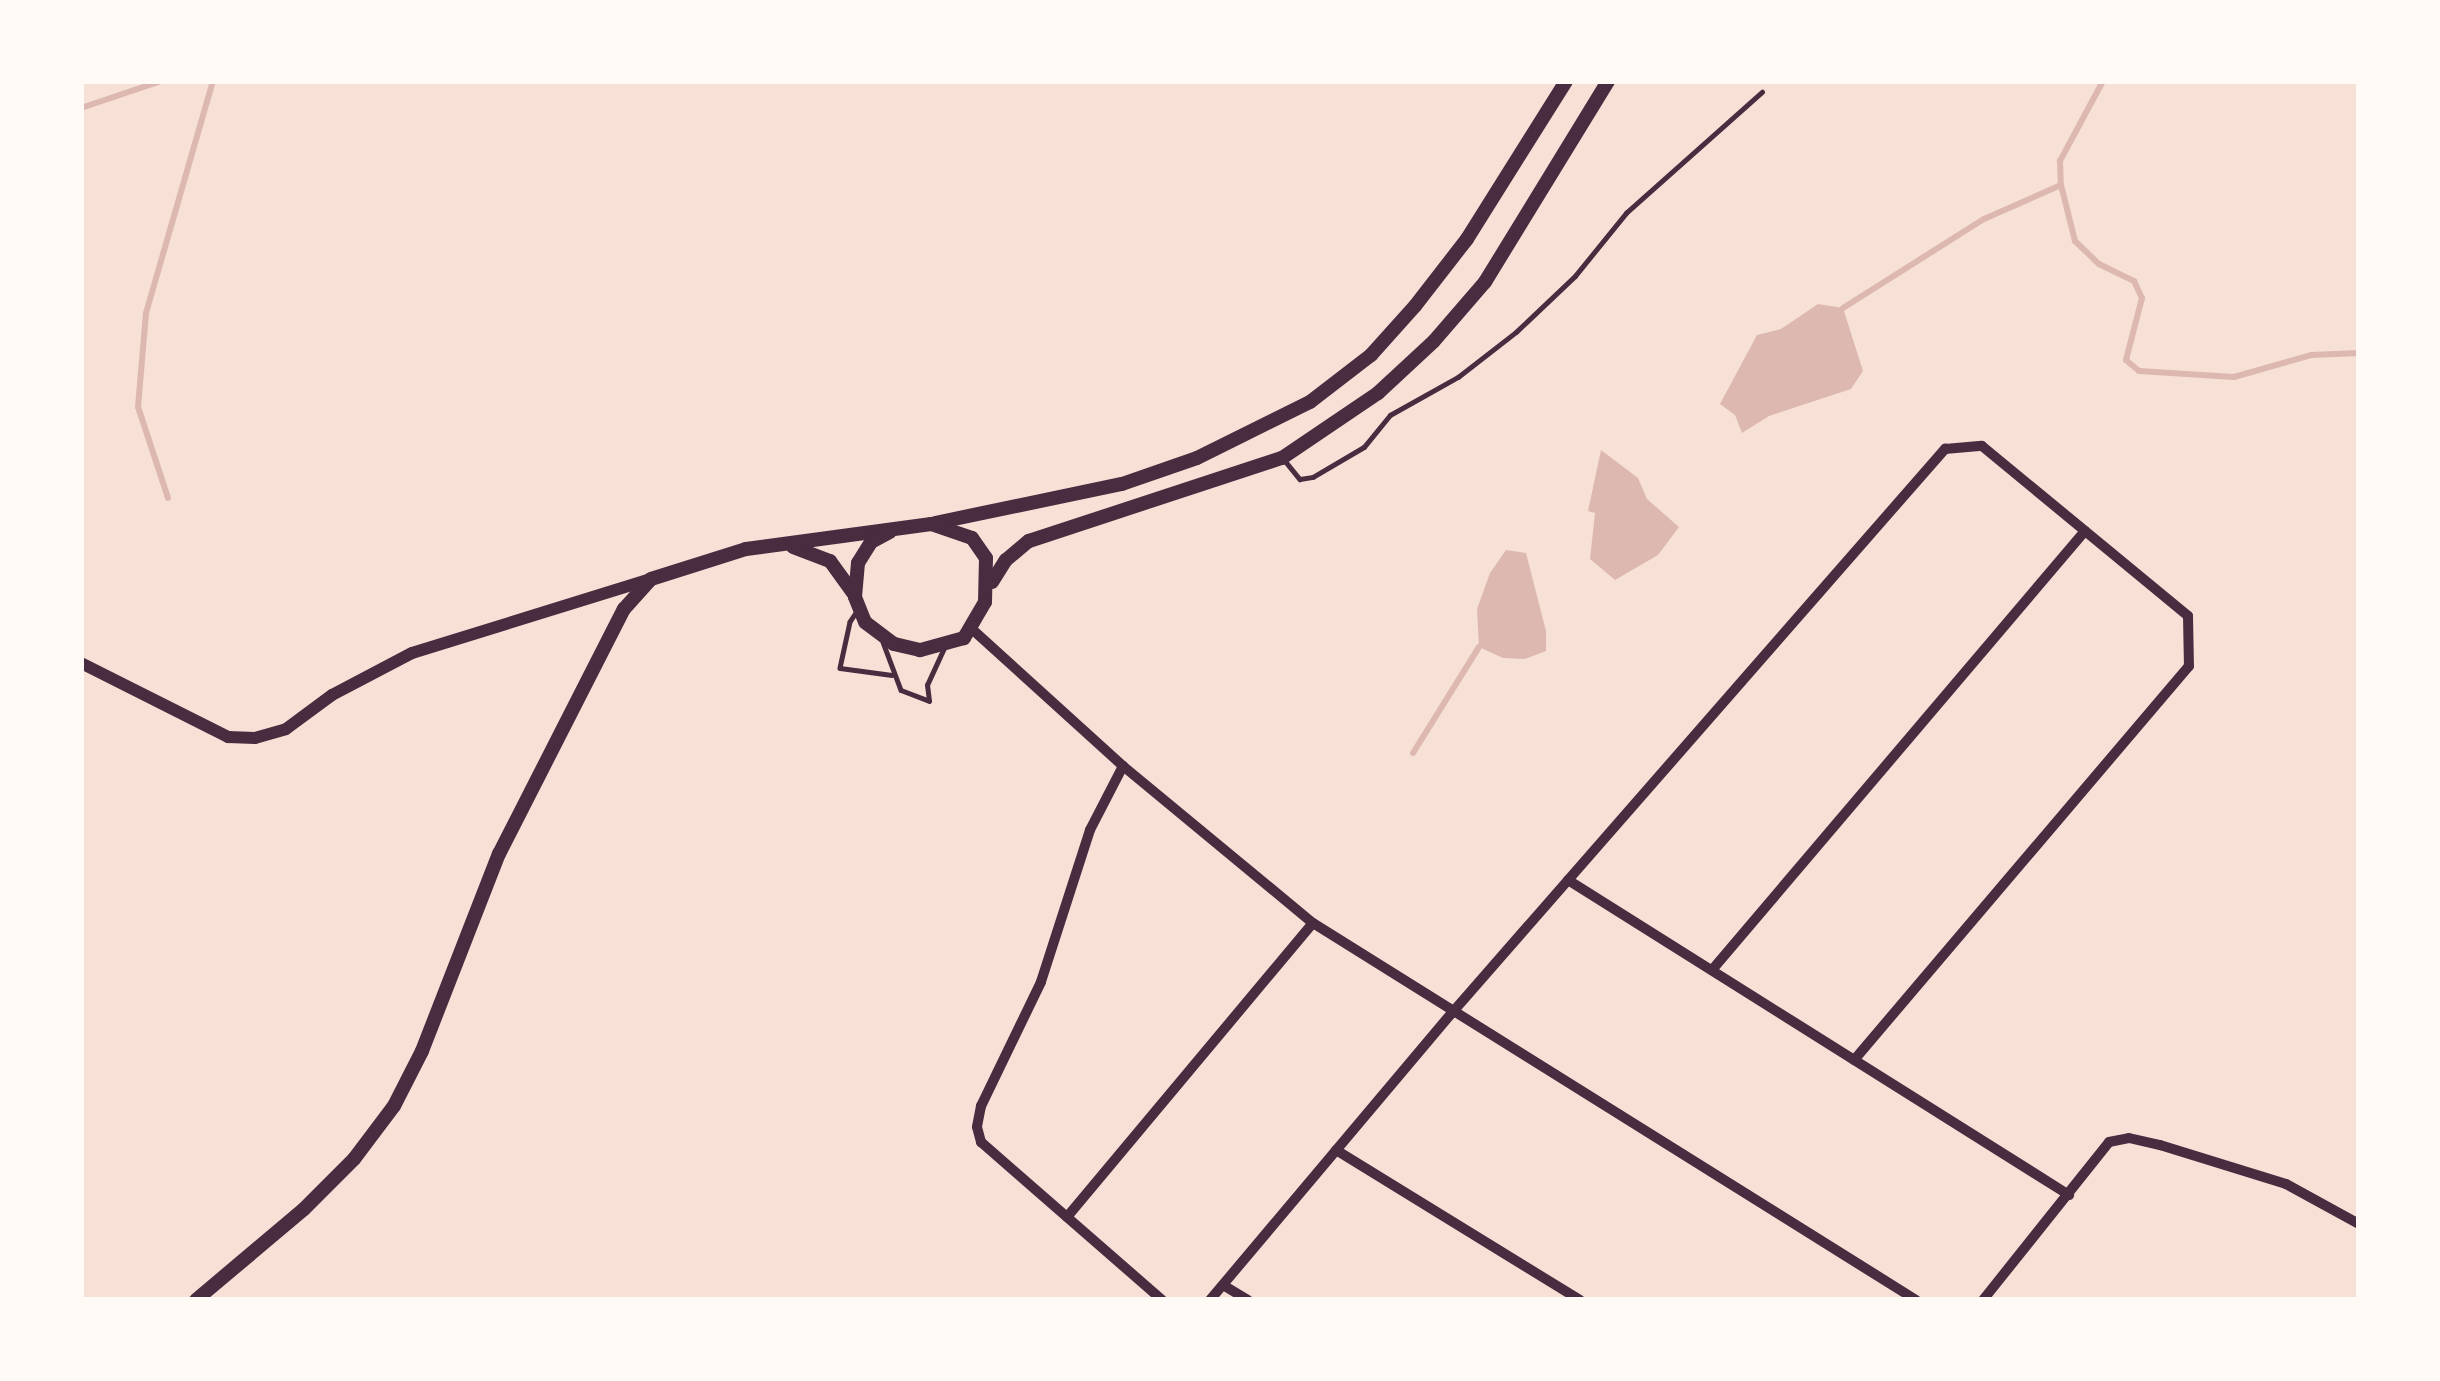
<!DOCTYPE html>
<html>
<head>
<meta charset="utf-8">
<style>
	body { margin:0 }
	#map { position:relative; width:2440px; height:1381px; overflow:hidden; background:#f7e1d7; font-family:"Work Sans",sans-serif }
	div>[style] { position:absolute }
	[style*='--x'] { left:calc(var(--x)*1px); top:calc(var(--y)*1px); width:calc(var(--w)*1px); rotate:calc(var(--a)*1deg) }
	.water>* { inset:0; background:#dcb8b0 }
	.stream>* { height:6px; margin:-3px; padding:0 3px; transform-origin:3px; border-radius:3px; background:#dcb8b0 }
	.service>* { height:4.5px; margin:-2.25px; padding:0 2.25px; transform-origin:2.25px; border-radius:2.25px; background:#4a2c40 }
	.minor>* { height:10px; margin:-5px; padding:0 5px; transform-origin:5px; border-radius:5px; background:#4a2c40 }
	.tertiary>* { height:12px; margin:-6px; padding:0 6px; transform-origin:6px; border-radius:6px; background:#4a2c40 }
	.secondary>* { height:14px; margin:-7px; padding:0 7px; transform-origin:7px; border-radius:7px; background:#4a2c40 }
	span { translate:-50% -50%; white-space:nowrap; text-align:center; line-height:1.15; -webkit-text-stroke:12px #fffaf5; paint-order:stroke }
	.frame { position:absolute; inset:0; border:84px solid #fffaf5; pointer-events:none }
</style>
</head>
<body>
<div id="map">
	<div class="water">
		<i style="clip-path:polygon(1818px 304px,1843px 308px,1863px 371px,1851px 389px,1769px 416px,1742px 433px,1735px 415px,1720px 404px,1757px 335px,1781px 329px)"></i>
		<i style="clip-path:polygon(1601px 450px,1638px 478px,1647px 499px,1679px 527px,1658px 555px,1615px 580px,1590px 559px,1595px 513px,1588px 511px)"></i>
		<i style="clip-path:polygon(1506px 550px,1526px 553px,1546px 631px,1546px 651px,1525px 659px,1503px 658px,1479px 647px,1477px 609px,1490px 573px)"></i>
	</div>
	<div class="stream">
		<i style="--x:2103;--y:81;--w:91;--a:118.3"></i>
		<i style="--x:2060;--y:161;--w:24;--a:88"></i>
		<i style="--x:2061;--y:185;--w:58;--a:76"></i>
		<i style="--x:2075;--y:241;--w:33;--a:44"></i>
		<i style="--x:2099;--y:264;--w:39;--a:26"></i>
		<i style="--x:2134;--y:281;--w:19;--a:65"></i>
		<i style="--x:2142;--y:298;--w:64;--a:104.5"></i>
		<i style="--x:2126;--y:360;--w:17;--a:40"></i>
		<i style="--x:2139;--y:371;--w:95;--a:3.6"></i>
		<i style="--x:2234;--y:377;--w:80;--a:-15.9"></i>
		<i style="--x:2311;--y:355;--w:48;--a:-2.4"></i>
		<i style="--x:81;--y:108;--w:84;--a:-18.6"></i>
		<i style="--x:1843;--y:308;--w:167;--a:-32.3"></i>
		<i style="--x:1984;--y:219;--w:84;--a:-23.8"></i>
		<i style="--x:168;--y:498;--w:96;--a:-108.2"></i>
		<i style="--x:138;--y:407;--w:94;--a:-85.1"></i>
		<i style="--x:146;--y:313;--w:241;--a:-73.9"></i>
		<i style="--x:1413;--y:753;--w:125;--a:-58.1"></i>
	</div>
	<div class="service">
		<i style="--x:1286;--y:462;--w:22;--a:51"></i>
		<i style="--x:1300;--y:479;--w:13;--a:-9"></i>
		<i style="--x:1313;--y:477;--w:59;--a:-30.5"></i>
		<i style="--x:1364;--y:447;--w:41;--a:-50.9"></i>
		<i style="--x:1390;--y:415;--w:78;--a:-29.2"></i>
		<i style="--x:1458;--y:377;--w:73;--a:-37.8"></i>
		<i style="--x:1516;--y:332;--w:81;--a:-43.5"></i>
		<i style="--x:1575;--y:276;--w:81;--a:-51"></i>
		<i style="--x:1626;--y:213;--w:182;--a:-41.7"></i>
		<i style="--x:858;--y:610;--w:14;--a:124"></i>
		<i style="--x:850;--y:622;--w:47;--a:102.3"></i>
		<i style="--x:840;--y:668;--w:52;--a:7.7"></i>
		<i style="--x:883;--y:642;--w:51;--a:69.4"></i>
		<i style="--x:901;--y:690;--w:30;--a:21"></i>
		<i style="--x:929;--y:701;--w:16;--a:-97"></i>
		<i style="--x:927;--y:685;--w:41;--a:-65.3"></i>
	</div>
	<div class="minor">
		<i style="--x:973;--y:630;--w:202;--a:42.2"></i>
		<i style="--x:1123;--y:766;--w:246;--a:39.6"></i>
		<i style="--x:1313;--y:923;--w:711;--a:32.01"></i>
		<i style="--x:1123;--y:766;--w:72;--a:117.3"></i>
		<i style="--x:1090;--y:830;--w:160;--a:107.9"></i>
		<i style="--x:1041;--y:982;--w:138;--a:115.8"></i>
		<i style="--x:981;--y:1106;--w:21;--a:101"></i>
		<i style="--x:977;--y:1127;--w:16;--a:75"></i>
		<i style="--x:981;--y:1142;--w:240;--a:41.1"></i>
		<i style="--x:1568;--y:880;--w:592;--a:32.16"></i>
		<i style="--x:1712;--y:970;--w:576;--a:-49.65"></i>
		<i style="--x:1336;--y:1150;--w:286;--a:31.6"></i>
		<i style="--x:1067;--y:1217;--w:383;--a:-50.1"></i>
		<i style="--x:1223;--y:1285;--w:29;--a:31"></i>
		<i style="--x:1210;--y:1300;--w:374;--a:-49.9"></i>
		<i style="--x:1451;--y:1014;--w:751;--a:-48.84"></i>
		<i style="--x:1945;--y:449;--w:37;--a:-5"></i>
		<i style="--x:1982;--y:446;--w:267;--a:39.5"></i>
		<i style="--x:2188;--y:616;--w:50;--a:88.9"></i>
		<i style="--x:2189;--y:666;--w:517;--a:130.37"></i>
		<i style="--x:1983;--y:1300;--w:202;--a:-51.4"></i>
		<i style="--x:2109;--y:1142;--w:20;--a:-11"></i>
		<i style="--x:2129;--y:1138;--w:32;--a:13"></i>
		<i style="--x:2160;--y:1145;--w:132;--a:17.2"></i>
		<i style="--x:2286;--y:1184;--w:83;--a:28.7"></i>
	</div>
	<div class="tertiary">
		<i style="--x:81;--y:663;--w:165;--a:26.7"></i>
		<i style="--x:228;--y:737;--w:27;--a:2"></i>
		<i style="--x:255;--y:738;--w:32;--a:-16"></i>
		<i style="--x:286;--y:729;--w:57;--a:-36.5"></i>
		<i style="--x:332;--y:695;--w:90;--a:-27.7"></i>
		<i style="--x:412;--y:653;--w:250;--a:-17.2"></i>
	</div>
	<div class="secondary">
		<i style="--x:935;--y:523;--w:191;--a:-11.8"></i>
		<i style="--x:1122;--y:484;--w:79;--a:-19.1"></i>
		<i style="--x:1197;--y:458;--w:126;--a:-26.4"></i>
		<i style="--x:1310;--y:402;--w:77;--a:-37.6"></i>
		<i style="--x:1371;--y:355;--w:66;--a:-48.1"></i>
		<i style="--x:1415;--y:306;--w:85;--a:-52.2"></i>
		<i style="--x:1467;--y:239;--w:186;--a:-57.9"></i>
		<i style="--x:793;--y:547;--w:40;--a:21"></i>
		<i style="--x:830;--y:561;--w:39;--a:54"></i>
		<i style="--x:992;--y:582;--w:26;--a:-58"></i>
		<i style="--x:1006;--y:560;--w:30;--a:-40"></i>
		<i style="--x:1029;--y:541;--w:266;--a:-18.2"></i>
		<i style="--x:1282;--y:458;--w:116;--a:-34.1"></i>
		<i style="--x:1378;--y:393;--w:76;--a:-42.9"></i>
		<i style="--x:1434;--y:341;--w:78;--a:-49.2"></i>
		<i style="--x:1485;--y:282;--w:236;--a:-58.5"></i>
		<i style="--x:196;--y:1300;--w:141;--a:-40.1"></i>
		<i style="--x:304;--y:1209;--w:71;--a:-45"></i>
		<i style="--x:354;--y:1159;--w:66;--a:-53"></i>
		<i style="--x:394;--y:1106;--w:62;--a:-63"></i>
		<i style="--x:422;--y:1051;--w:212;--a:-68.7"></i>
		<i style="--x:499;--y:854;--w:275;--a:-63"></i>
		<i style="--x:624;--y:609;--w:40;--a:-48"></i>
		<i style="--x:651;--y:579;--w:100;--a:-17.5"></i>
		<i style="--x:746;--y:549;--w:187;--a:-7.7"></i>
		<i style="--x:931;--y:524;--w:43;--a:18.9"></i>
		<i style="--x:972;--y:538;--w:24;--a:55"></i>
		<i style="--x:986;--y:558;--w:44;--a:91.3"></i>
		<i style="--x:985;--y:602;--w:42;--a:120.3"></i>
		<i style="--x:964;--y:638;--w:46;--a:164.7"></i>
		<i style="--x:920;--y:650;--w:27;--a:-167"></i>
		<i style="--x:894;--y:644;--w:36;--a:-143"></i>
		<i style="--x:865;--y:622;--w:27;--a:-112"></i>
		<i style="--x:855;--y:597;--w:34;--a:-85"></i>
		<i style="--x:858;--y:563;--w:25;--a:-58"></i>
		<i style="--x:871;--y:542;--w:21;--a:-28"></i>
	</div>
	<div class="frame"></div>
</div>
</body>
</html>
